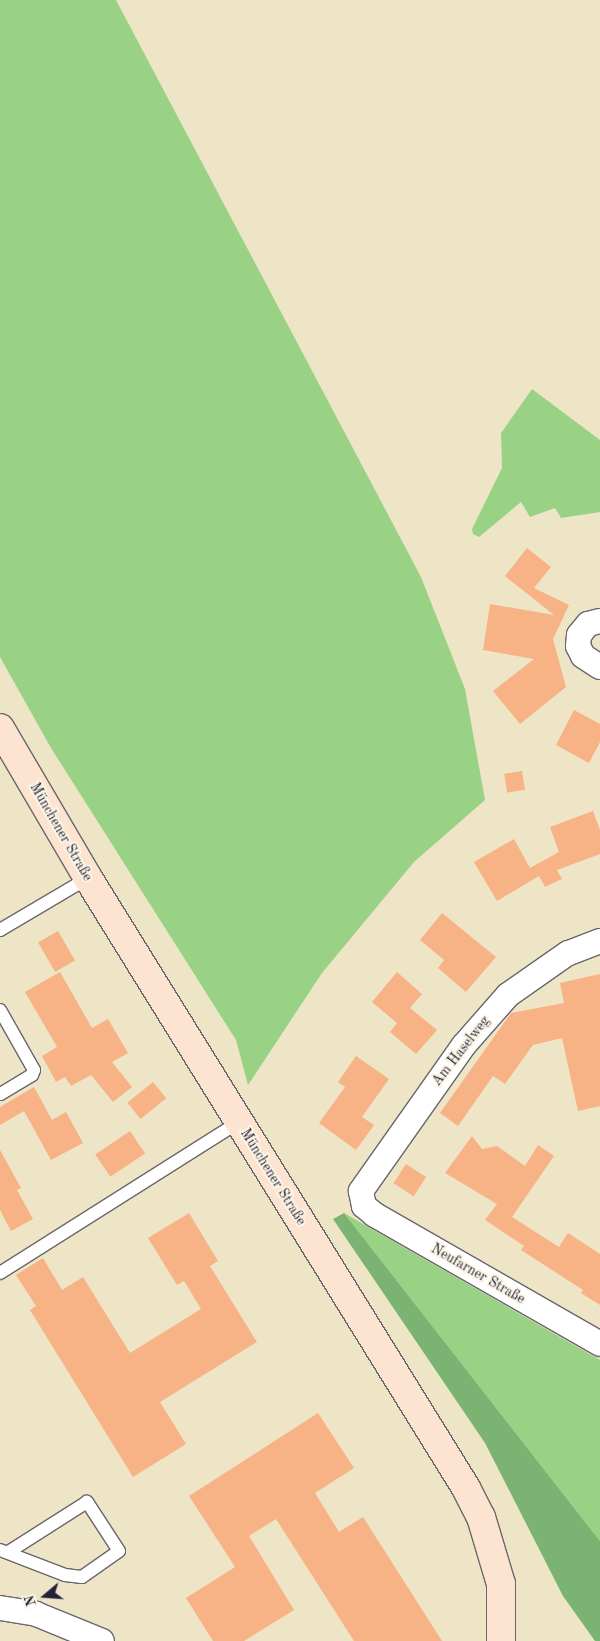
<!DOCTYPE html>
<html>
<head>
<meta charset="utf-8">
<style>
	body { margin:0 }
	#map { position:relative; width:600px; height:1641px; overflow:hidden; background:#eee5c6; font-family:"Old Standard TT",serif }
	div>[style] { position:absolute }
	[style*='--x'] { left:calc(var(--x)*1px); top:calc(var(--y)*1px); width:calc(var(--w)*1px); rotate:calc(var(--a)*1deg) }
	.green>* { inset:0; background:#9ad285 }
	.forest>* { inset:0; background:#7bb472 }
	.building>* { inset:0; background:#f7b285; transform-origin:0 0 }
	.roads { filter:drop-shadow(1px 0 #69666c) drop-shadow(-1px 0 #69666c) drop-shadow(0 1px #69666c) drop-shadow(0 -1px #69666c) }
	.lane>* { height:12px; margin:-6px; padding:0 6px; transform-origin:6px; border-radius:6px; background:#fff }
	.street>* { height:24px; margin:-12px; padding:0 12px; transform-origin:12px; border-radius:12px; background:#fff }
	.secondary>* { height:28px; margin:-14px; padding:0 14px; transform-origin:14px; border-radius:14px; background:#fde4d1 }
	span { translate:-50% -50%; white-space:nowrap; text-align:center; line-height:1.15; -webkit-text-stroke:4px #fcf5e5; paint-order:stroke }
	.street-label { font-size:14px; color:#22223b }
	.north { position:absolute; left:20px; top:1571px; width:50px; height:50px; -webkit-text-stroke:4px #fcf5e5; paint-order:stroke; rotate:252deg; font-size:14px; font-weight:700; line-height:20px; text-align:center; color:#22223b }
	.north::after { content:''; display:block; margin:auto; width:18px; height:22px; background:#22223b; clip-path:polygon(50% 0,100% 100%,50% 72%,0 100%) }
</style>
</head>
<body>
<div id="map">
	<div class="green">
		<i style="clip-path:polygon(0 0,116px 0,421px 577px,465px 689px,485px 800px,414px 862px,322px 973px,248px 1085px,236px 1040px,51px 748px,0 657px)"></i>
		<i style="clip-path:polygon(532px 389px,600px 440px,600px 512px,561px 518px,555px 508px,530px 517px,521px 502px,479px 537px,473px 534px,472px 529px,502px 468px,501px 433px)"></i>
		<i style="clip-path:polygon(344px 1213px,600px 1360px,600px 1541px)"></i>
	</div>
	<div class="forest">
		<i style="clip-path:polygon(344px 1213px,600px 1541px,600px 1641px,595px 1641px,563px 1596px,485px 1443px,333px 1219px)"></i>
	</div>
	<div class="building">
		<i style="clip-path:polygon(527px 548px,551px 567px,534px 588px,569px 605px,553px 639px,566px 687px,520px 724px,493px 691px,534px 659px,483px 650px,490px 604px,554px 615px,505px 576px)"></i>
		<i style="clip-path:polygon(574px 710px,600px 724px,600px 742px,589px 763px,556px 745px)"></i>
		<i style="left:522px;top:771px;width:19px;height:18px;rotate:81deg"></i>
		<i style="clip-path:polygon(593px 811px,600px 830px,600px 854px,557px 870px,562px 879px,545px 887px,539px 876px,497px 901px,474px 862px,514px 839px,530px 868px,559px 852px,550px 827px)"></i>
		<i style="clip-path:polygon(442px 913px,496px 957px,466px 992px,438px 968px,444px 960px,420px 940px)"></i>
		<i style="left:58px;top:931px;width:34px;height:23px;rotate:60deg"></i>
		<i style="clip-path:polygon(60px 972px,92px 1028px,108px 1019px,128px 1053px,112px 1062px,132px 1087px,113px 1102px,91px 1075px,71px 1086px,65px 1077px,56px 1082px,42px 1056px,57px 1047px,25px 992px)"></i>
		<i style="clip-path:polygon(397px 972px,422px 994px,410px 1008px,437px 1030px,416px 1054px,390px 1032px,397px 1023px,372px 1002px)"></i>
		<i style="clip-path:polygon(600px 974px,600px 1106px,578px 1111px,562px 1038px,533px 1045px,505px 1084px,493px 1076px,458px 1126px,440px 1113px,511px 1013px,564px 1003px,560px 983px)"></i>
		<i style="clip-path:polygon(356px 1056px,389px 1079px,362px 1117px,374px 1125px,356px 1150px,319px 1123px,345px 1087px,338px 1082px)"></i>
		<i style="left:153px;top:1082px;width:21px;height:33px;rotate:51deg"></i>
		<i style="clip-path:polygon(34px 1087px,52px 1120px,66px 1112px,83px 1143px,51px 1160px,24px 1111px,0 1125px,0 1107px)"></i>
		<i style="left:130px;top:1131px;width:27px;height:42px;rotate:56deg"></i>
		<i style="clip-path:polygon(472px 1136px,482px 1149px,497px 1146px,525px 1166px,538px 1145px,554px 1156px,512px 1217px,559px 1247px,568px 1233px,600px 1254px,600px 1305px,581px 1293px,583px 1290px,521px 1250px,524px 1246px,485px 1220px,497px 1204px,445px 1173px)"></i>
		<i style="clip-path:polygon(0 1150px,21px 1188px,17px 1190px,33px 1219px,11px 1231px,0 1210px)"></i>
		<i style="left:406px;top:1164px;width:24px;height:23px;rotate:33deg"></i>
		<i style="clip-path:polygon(189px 1213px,218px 1261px,210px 1266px,257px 1342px,160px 1402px,186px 1444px,133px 1477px,30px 1310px,36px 1306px,16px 1275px,43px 1258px,62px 1290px,83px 1277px,130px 1353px,201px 1309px,184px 1281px,177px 1285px,148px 1238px)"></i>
		<i style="clip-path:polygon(318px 1413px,354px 1468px,315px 1493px,339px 1532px,363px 1517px,442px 1641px,354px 1641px,276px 1519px,249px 1536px,294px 1610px,244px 1641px,213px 1641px,186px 1598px,235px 1567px,189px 1496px)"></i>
	</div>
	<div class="roads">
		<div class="lane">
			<i style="--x:0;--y:930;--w:102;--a:-30.6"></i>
			<i style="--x:0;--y:1010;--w:69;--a:60.5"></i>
			<i style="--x:34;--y:1070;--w:5;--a:112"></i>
			<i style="--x:32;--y:1075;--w:37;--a:149"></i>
			<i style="--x:0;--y:1273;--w:283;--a:-32.3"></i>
			<i style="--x:0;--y:1550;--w:70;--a:21"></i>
			<i style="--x:65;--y:1575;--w:17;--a:7"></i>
			<i style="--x:82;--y:1577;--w:45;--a:-35.1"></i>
			<i style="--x:119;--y:1551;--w:59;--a:-123.1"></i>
			<i style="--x:87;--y:1502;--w:91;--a:147.5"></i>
		</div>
		<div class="street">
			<i style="--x:600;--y:621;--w:12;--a:166"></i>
			<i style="--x:588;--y:624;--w:14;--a:129"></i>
			<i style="--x:579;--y:635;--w:11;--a:95"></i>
			<i style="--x:578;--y:646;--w:11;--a:63"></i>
			<i style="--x:583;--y:656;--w:20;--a:33"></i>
			<i style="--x:600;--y:941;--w:34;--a:159"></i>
			<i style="--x:568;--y:953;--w:73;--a:145"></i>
			<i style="--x:508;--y:995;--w:67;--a:131.3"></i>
			<i style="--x:464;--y:1045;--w:179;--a:125.2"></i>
			<i style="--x:361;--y:1191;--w:15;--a:79"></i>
			<i style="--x:364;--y:1206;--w:14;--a:39"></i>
			<i style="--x:375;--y:1215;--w:259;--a:29.8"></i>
			<i style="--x:0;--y:1608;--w:36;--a:9"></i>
			<i style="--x:36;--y:1614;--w:71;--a:22.2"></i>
		</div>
		<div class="secondary">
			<i style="--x:0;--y:728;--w:174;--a:59.6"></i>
			<i style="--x:88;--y:878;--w:718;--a:58.21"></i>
			<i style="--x:466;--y:1488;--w:33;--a:63"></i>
			<i style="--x:481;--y:1517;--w:70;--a:73.4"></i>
			<i style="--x:501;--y:1584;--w:57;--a:90"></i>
		</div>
	</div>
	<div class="street-label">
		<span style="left:61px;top:832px;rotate:60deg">Münchener Straße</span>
		<span style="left:461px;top:1051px;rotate:-52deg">Am Haselweg</span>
		<span style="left:273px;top:1177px;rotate:58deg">Münchener Straße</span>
		<span style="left:478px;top:1274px;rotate:30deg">Neufarner Straße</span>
	</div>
	<div class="north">N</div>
</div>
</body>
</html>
